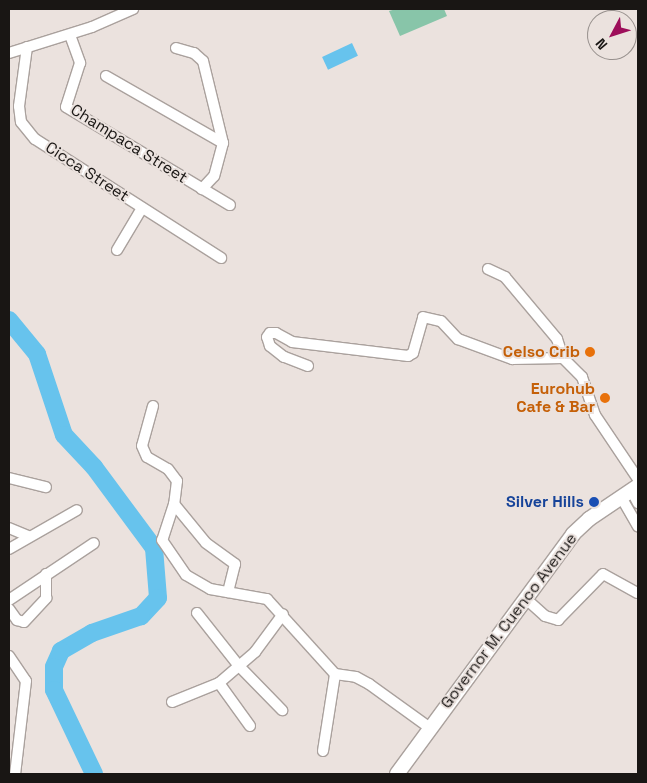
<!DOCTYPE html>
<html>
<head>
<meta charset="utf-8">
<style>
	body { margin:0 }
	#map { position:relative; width:647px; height:783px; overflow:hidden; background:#ebe2de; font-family:"Space Grotesk",sans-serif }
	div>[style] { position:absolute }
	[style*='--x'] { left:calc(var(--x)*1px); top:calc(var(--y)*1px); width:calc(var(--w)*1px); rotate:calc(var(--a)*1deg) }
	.green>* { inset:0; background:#88c5a9 }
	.water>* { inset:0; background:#67c3ed; transform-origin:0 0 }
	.river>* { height:18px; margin:-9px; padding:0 9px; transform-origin:9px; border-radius:9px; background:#67c3ed }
	.roads { filter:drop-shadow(1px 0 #aaa19d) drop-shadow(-1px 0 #aaa19d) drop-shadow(0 1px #aaa19d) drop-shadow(0 -1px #aaa19d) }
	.street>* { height:10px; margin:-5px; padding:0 5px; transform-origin:5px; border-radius:5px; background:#fff }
	.secondary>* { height:14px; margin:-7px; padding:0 7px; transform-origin:7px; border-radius:7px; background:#fff }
	.dots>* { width:14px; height:14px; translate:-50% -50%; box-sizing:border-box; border:2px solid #ebe2de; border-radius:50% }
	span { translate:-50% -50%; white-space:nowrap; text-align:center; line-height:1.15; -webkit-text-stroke:4px #ebe2de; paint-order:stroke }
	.street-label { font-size:16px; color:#191614 }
	.food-label { font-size:16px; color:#c56008; font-weight:700 }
	.right { translate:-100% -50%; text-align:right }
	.transit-label { font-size:16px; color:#164399; font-weight:700 }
	.frame { position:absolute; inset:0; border:10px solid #191614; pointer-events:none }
	.north { position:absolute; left:587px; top:10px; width:50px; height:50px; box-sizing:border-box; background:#ebe2de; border:1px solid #97908d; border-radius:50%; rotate:230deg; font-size:14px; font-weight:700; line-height:20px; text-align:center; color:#191614 }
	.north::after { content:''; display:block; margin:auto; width:18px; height:22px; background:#9d0e5a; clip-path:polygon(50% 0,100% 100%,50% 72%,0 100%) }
</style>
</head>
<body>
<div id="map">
	<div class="green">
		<i style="clip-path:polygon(396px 9px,444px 9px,447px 16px,400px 36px,389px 11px)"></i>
	</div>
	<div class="water">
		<i style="left:352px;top:43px;width:14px;height:33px;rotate:65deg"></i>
	</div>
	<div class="river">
		<i style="--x:9;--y:320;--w:44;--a:50.5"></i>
		<i style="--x:37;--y:354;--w:85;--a:71.6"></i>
		<i style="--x:64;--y:435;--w:44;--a:46.8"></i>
		<i style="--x:94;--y:467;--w:101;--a:53.5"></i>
		<i style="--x:154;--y:548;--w:50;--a:85.4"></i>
		<i style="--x:158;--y:598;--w:25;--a:133"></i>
		<i style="--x:141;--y:616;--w:52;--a:160.9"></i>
		<i style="--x:92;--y:633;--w:36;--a:150"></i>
		<i style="--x:61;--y:651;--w:17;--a:114"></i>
		<i style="--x:54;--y:667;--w:23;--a:90"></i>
		<i style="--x:54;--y:690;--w:93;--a:64.5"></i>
	</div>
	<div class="roads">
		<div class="street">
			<i style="--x:70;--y:35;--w:30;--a:70"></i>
			<i style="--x:80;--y:63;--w:46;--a:107.7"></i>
			<i style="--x:66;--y:107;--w:191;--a:30.9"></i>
			<i style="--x:27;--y:47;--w:60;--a:97.7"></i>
			<i style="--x:19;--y:106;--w:16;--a:83"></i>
			<i style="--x:21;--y:122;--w:22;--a:51"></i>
			<i style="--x:35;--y:139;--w:221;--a:32.6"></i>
			<i style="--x:176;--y:48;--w:19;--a:16"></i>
			<i style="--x:194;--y:53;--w:12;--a:42"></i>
			<i style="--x:203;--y:61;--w:84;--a:76.3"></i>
			<i style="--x:223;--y:143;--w:34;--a:105"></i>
			<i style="--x:214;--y:176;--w:18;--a:133"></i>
			<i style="--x:9;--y:53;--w:87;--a:-17.4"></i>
			<i style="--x:92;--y:27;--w:45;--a:-23.7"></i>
			<i style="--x:106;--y:76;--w:135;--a:29.8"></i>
			<i style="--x:117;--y:250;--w:49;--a:-59.2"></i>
			<i style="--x:488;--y:269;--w:19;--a:25"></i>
			<i style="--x:505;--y:277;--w:81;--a:50"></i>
			<i style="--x:557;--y:339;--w:20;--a:72"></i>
			<i style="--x:563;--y:358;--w:27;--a:45"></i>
			<i style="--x:582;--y:377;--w:40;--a:71.1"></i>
			<i style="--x:595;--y:415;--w:77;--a:56.1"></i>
			<i style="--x:308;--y:366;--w:26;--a:-159"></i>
			<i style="--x:284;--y:357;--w:18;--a:-142"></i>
			<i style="--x:270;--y:346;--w:9;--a:-108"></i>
			<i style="--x:267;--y:337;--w:5;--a:-53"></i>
			<i style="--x:270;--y:333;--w:6;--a:0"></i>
			<i style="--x:276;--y:333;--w:18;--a:29"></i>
			<i style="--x:292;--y:342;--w:117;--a:6.9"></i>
			<i style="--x:408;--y:356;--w:6;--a:-31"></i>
			<i style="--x:413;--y:353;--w:37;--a:-74"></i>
			<i style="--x:423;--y:317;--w:18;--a:13"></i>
			<i style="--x:441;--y:321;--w:25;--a:47"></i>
			<i style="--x:458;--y:339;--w:58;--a:20.3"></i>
			<i style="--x:512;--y:359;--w:51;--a:-1.1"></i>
			<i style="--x:153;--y:406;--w:41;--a:105.4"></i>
			<i style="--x:142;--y:446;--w:12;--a:66"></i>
			<i style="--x:147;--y:457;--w:24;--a:30"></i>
			<i style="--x:168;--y:469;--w:15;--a:53"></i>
			<i style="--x:177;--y:481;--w:23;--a:97"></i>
			<i style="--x:174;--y:504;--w:50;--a:50.6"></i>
			<i style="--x:206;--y:543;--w:36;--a:36"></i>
			<i style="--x:235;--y:564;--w:29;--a:104"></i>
			<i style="--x:9;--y:478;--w:38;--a:14"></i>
			<i style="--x:631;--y:490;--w:15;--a:62"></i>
			<i style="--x:621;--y:497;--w:34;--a:60"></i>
			<i style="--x:174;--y:504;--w:38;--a:108"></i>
			<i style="--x:162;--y:540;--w:42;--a:55.6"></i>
			<i style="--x:186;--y:575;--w:28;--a:30"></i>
			<i style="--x:210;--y:589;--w:58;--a:10"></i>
			<i style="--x:267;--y:599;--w:101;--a:47.8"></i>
			<i style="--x:335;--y:674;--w:21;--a:8"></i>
			<i style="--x:356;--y:677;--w:15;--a:28"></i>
			<i style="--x:369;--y:684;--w:75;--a:35.8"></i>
			<i style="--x:9;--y:528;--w:21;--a:23"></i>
			<i style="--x:9;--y:549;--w:78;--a:-29.8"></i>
			<i style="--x:525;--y:598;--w:27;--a:42"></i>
			<i style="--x:545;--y:616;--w:14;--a:17"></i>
			<i style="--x:558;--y:620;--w:64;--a:-45.6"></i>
			<i style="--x:603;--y:574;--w:39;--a:29"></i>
			<i style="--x:9;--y:600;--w:102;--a:-33.8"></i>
			<i style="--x:9;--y:609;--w:14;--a:54"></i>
			<i style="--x:17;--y:620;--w:7;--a:16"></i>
			<i style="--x:24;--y:622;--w:33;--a:-47"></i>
			<i style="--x:46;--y:598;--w:24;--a:-90"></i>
			<i style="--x:197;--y:613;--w:68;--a:51.6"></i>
			<i style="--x:239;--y:666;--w:62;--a:45.7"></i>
			<i style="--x:9;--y:656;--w:30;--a:56"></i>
			<i style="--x:26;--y:681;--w:94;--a:96.7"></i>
			<i style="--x:219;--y:683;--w:53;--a:54.2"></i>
			<i style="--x:172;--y:702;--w:51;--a:-22"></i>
			<i style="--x:219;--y:683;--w:48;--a:-40.7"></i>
			<i style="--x:255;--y:652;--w:47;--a:-53.6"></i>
			<i style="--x:323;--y:751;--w:78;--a:-81.1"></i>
		</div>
		<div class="secondary">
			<i style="--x:397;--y:774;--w:298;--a:-53.7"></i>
			<i style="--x:573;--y:534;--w:22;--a:-43"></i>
			<i style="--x:589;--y:519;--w:59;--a:-34"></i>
		</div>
	</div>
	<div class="dots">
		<i style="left:590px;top:352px;background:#e8710a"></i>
		<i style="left:605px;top:398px;background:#e8710a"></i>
		<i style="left:594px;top:502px;background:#1a4fb4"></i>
	</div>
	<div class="street-label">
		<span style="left:129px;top:144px;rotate:32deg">Champaca Street</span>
		<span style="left:87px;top:172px;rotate:33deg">Cicca Street</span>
		<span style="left:509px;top:621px;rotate:-53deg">Governor M. Cuenco Avenue</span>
	</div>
	<div class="food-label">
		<span class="right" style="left:580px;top:352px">Celso Crib</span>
		<span class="right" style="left:595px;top:398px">Eurohub<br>Cafe &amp; Bar</span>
	</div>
	<div class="transit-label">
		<span class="right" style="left:584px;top:502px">Silver Hills</span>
	</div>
	<div class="frame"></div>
	<div class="north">N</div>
</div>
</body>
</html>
